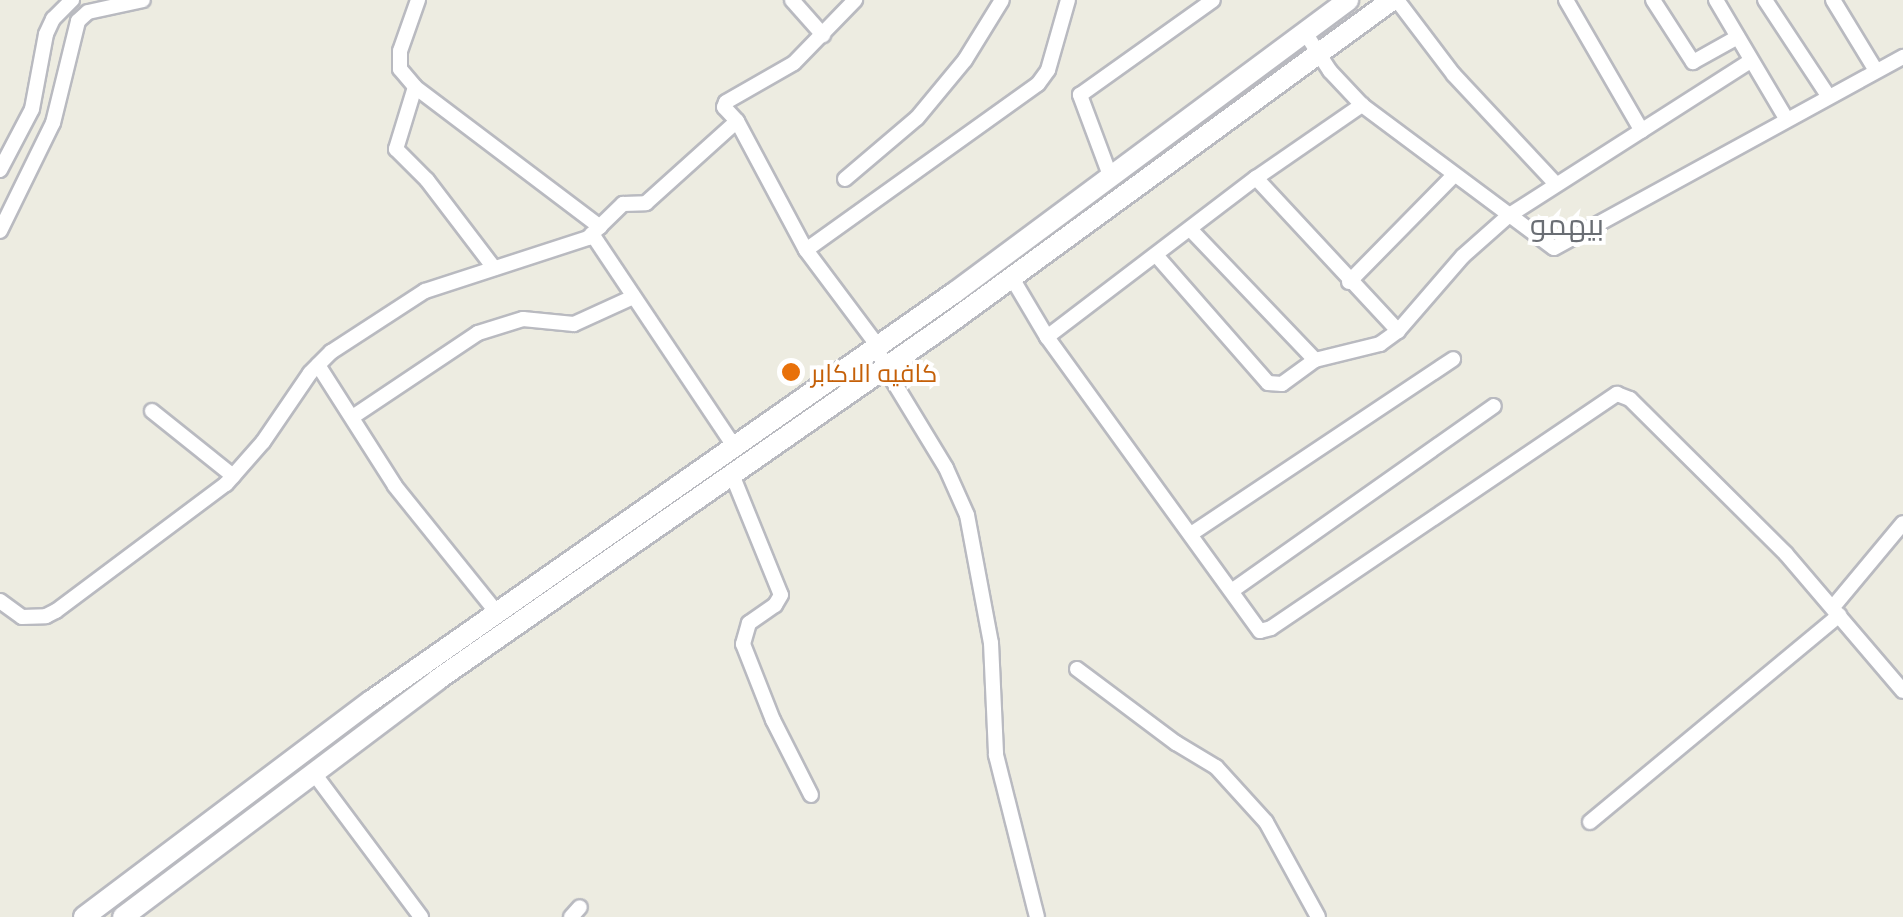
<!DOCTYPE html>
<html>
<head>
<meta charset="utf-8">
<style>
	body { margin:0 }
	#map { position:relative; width:1903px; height:917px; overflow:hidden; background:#edece1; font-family:"Noto Sans",Cairo,sans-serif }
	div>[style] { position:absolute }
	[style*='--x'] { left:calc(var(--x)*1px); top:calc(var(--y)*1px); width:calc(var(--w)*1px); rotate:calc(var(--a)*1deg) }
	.roads { filter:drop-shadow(2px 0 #b9bac0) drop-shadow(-2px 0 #b9bac0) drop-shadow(0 2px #b9bac0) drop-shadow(0 -2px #b9bac0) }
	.minor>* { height:14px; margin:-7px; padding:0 7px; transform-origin:7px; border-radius:7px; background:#fff }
	.secondary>* { height:20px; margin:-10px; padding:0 10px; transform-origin:10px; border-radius:10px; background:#fff }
	.dots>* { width:28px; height:28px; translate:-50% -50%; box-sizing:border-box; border:5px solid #fff; border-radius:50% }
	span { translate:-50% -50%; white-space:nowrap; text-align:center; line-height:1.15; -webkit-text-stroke:8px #fff; paint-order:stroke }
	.food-label { font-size:25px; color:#c56008 }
	.left { translate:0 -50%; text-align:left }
	.quarter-label { font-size:30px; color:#6a6e74 }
</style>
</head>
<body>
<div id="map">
	<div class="roads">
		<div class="minor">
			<i style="--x:418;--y:0;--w:54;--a:109.4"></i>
			<i style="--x:400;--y:51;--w:18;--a:90"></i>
			<i style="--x:400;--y:69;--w:23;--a:50"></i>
			<i style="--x:415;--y:87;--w:65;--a:107"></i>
			<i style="--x:396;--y:149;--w:44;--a:45"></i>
			<i style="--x:427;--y:180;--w:111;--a:52.7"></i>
			<i style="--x:792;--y:0;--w:47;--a:48.5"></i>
			<i style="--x:1397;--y:0;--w:94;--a:52.8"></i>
			<i style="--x:1454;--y:75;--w:148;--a:46.9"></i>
			<i style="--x:1566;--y:0;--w:151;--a:59.9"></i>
			<i style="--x:1653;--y:0;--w:74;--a:57.2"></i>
			<i style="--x:1693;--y:62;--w:51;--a:-29.1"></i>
			<i style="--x:1716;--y:0;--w:139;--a:59.4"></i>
			<i style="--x:1765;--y:0;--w:116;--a:56.6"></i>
			<i style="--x:1833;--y:0;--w:81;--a:58.7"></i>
			<i style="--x:1304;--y:31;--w:48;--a:57"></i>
			<i style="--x:1330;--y:71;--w:47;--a:46.7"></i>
			<i style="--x:1362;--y:105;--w:239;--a:36.7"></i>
			<i style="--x:1554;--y:248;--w:398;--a:-28.7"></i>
			<i style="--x:415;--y:87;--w:232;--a:37.1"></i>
			<i style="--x:737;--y:121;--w:19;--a:-133"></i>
			<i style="--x:724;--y:107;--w:5;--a:-68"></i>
			<i style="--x:726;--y:102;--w:78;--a:-29.8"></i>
			<i style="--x:794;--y:63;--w:88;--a:-45.9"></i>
			<i style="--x:0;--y:170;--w:69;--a:-62.3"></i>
			<i style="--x:32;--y:109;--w:76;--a:-79.4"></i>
			<i style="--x:46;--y:34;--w:17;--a:-65"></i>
			<i style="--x:53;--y:19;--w:27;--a:-45"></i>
			<i style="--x:1111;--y:178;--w:89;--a:-110.5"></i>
			<i style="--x:1080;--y:95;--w:163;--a:-35.5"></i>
			<i style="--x:1256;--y:178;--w:209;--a:47.1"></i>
			<i style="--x:845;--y:179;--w:94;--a:-40.3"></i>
			<i style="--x:917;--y:118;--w:75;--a:-50.4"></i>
			<i style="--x:965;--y:60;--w:70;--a:-58.3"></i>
			<i style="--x:1190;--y:229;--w:181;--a:46.3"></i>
			<i style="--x:0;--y:231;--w:120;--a:-63.9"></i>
			<i style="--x:53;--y:123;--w:105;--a:-76.2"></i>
			<i style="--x:78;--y:21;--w:13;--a:-42"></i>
			<i style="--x:88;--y:12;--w:56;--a:-12.3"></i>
			<i style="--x:592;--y:234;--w:254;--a:56.2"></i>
			<i style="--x:806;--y:250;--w:285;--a:-35.6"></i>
			<i style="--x:1038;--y:84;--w:17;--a:-54"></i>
			<i style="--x:1048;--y:70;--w:73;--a:-74.1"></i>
			<i style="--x:1156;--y:255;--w:170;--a:48.8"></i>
			<i style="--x:1268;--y:383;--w:14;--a:4"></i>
			<i style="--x:1282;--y:384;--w:41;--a:-36"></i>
			<i style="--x:1315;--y:360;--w:67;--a:-13.8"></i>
			<i style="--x:1380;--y:344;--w:22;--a:-36"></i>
			<i style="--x:1398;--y:331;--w:99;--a:-49.1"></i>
			<i style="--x:1463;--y:256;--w:60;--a:-41.6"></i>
			<i style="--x:1508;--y:216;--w:287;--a:-32.6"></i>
			<i style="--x:1012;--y:278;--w:69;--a:59.3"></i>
			<i style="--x:1047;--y:337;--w:363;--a:54.1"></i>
			<i style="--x:1260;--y:631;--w:11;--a:-15"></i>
			<i style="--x:1271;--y:628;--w:418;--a:-34.1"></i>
			<i style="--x:1617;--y:394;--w:14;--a:21"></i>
			<i style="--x:1630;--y:399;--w:220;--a:44.8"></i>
			<i style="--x:1786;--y:554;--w:180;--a:49.5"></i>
			<i style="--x:1349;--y:282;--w:150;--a:-45.5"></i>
			<i style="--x:1047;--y:337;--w:263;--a:-37.3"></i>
			<i style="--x:1256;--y:178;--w:129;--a:-34.6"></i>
			<i style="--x:318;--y:365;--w:143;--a:57.5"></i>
			<i style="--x:395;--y:486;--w:163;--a:51.2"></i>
			<i style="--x:152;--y:411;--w:104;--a:38.7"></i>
			<i style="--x:354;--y:416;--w:149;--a:-33.8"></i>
			<i style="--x:478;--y:333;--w:47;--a:-17.3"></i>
			<i style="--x:523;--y:319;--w:51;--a:5.6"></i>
			<i style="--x:574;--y:324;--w:65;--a:-24.6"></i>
			<i style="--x:733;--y:477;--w:127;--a:67.9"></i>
			<i style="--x:781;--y:595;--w:12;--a:121"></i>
			<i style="--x:775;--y:605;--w:32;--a:145"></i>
			<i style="--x:749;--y:623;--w:22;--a:106"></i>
			<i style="--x:743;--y:644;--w:82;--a:68.5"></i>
			<i style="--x:773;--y:720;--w:84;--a:63.1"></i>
			<i style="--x:1191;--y:534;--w:315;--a:-33.7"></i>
			<i style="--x:1233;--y:590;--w:319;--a:-35.2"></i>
			<i style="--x:0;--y:601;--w:27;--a:36"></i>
			<i style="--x:22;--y:617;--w:24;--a:-2"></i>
			<i style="--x:46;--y:616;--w:11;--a:-27"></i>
			<i style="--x:56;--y:611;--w:212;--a:-36.8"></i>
			<i style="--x:226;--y:484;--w:56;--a:-48.6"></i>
			<i style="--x:263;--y:442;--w:83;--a:-55.7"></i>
			<i style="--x:310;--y:373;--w:30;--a:-45"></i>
			<i style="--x:331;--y:352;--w:112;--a:-33"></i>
			<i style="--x:425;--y:291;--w:171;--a:-18"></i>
			<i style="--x:588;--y:238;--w:49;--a:-44.2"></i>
			<i style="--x:623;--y:204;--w:23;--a:-2"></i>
			<i style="--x:646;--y:203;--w:122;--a:-42"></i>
			<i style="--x:737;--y:121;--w:146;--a:61.9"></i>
			<i style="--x:806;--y:250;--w:119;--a:53.2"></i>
			<i style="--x:877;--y:345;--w:22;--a:72"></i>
			<i style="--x:884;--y:366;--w:119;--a:58.7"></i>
			<i style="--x:946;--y:468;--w:51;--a:65.9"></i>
			<i style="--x:967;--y:515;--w:130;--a:79.4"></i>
			<i style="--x:991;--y:643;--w:112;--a:87.4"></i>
			<i style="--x:996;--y:755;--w:167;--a:75.8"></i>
			<i style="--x:1833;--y:607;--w:109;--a:-50.2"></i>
			<i style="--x:1077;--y:669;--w:124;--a:36.8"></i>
			<i style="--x:1176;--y:743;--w:47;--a:31"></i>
			<i style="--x:1216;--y:767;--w:74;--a:47.7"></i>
			<i style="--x:1266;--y:822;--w:108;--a:61.3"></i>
			<i style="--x:313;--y:772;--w:181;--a:53.3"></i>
			<i style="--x:1590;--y:822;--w:324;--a:-39.7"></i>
			<i style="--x:571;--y:917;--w:13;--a:-48"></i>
		</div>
		<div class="secondary">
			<i style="--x:84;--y:917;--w:359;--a:-37"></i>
			<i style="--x:371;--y:701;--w:712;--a:-34.99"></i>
			<i style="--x:954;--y:293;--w:491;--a:-36.6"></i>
			<i style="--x:123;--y:917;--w:393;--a:-37"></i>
			<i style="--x:437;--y:680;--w:623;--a:-34.86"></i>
			<i style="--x:948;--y:324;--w:550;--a:-36.12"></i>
		</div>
	</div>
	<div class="dots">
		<i style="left:791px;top:372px;background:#e8710a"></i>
	</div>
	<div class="food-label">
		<span class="left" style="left:811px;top:372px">كافيه الاكابر</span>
	</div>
	<div class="quarter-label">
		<span style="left:1567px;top:224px">بيهمو</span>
	</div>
</div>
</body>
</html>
